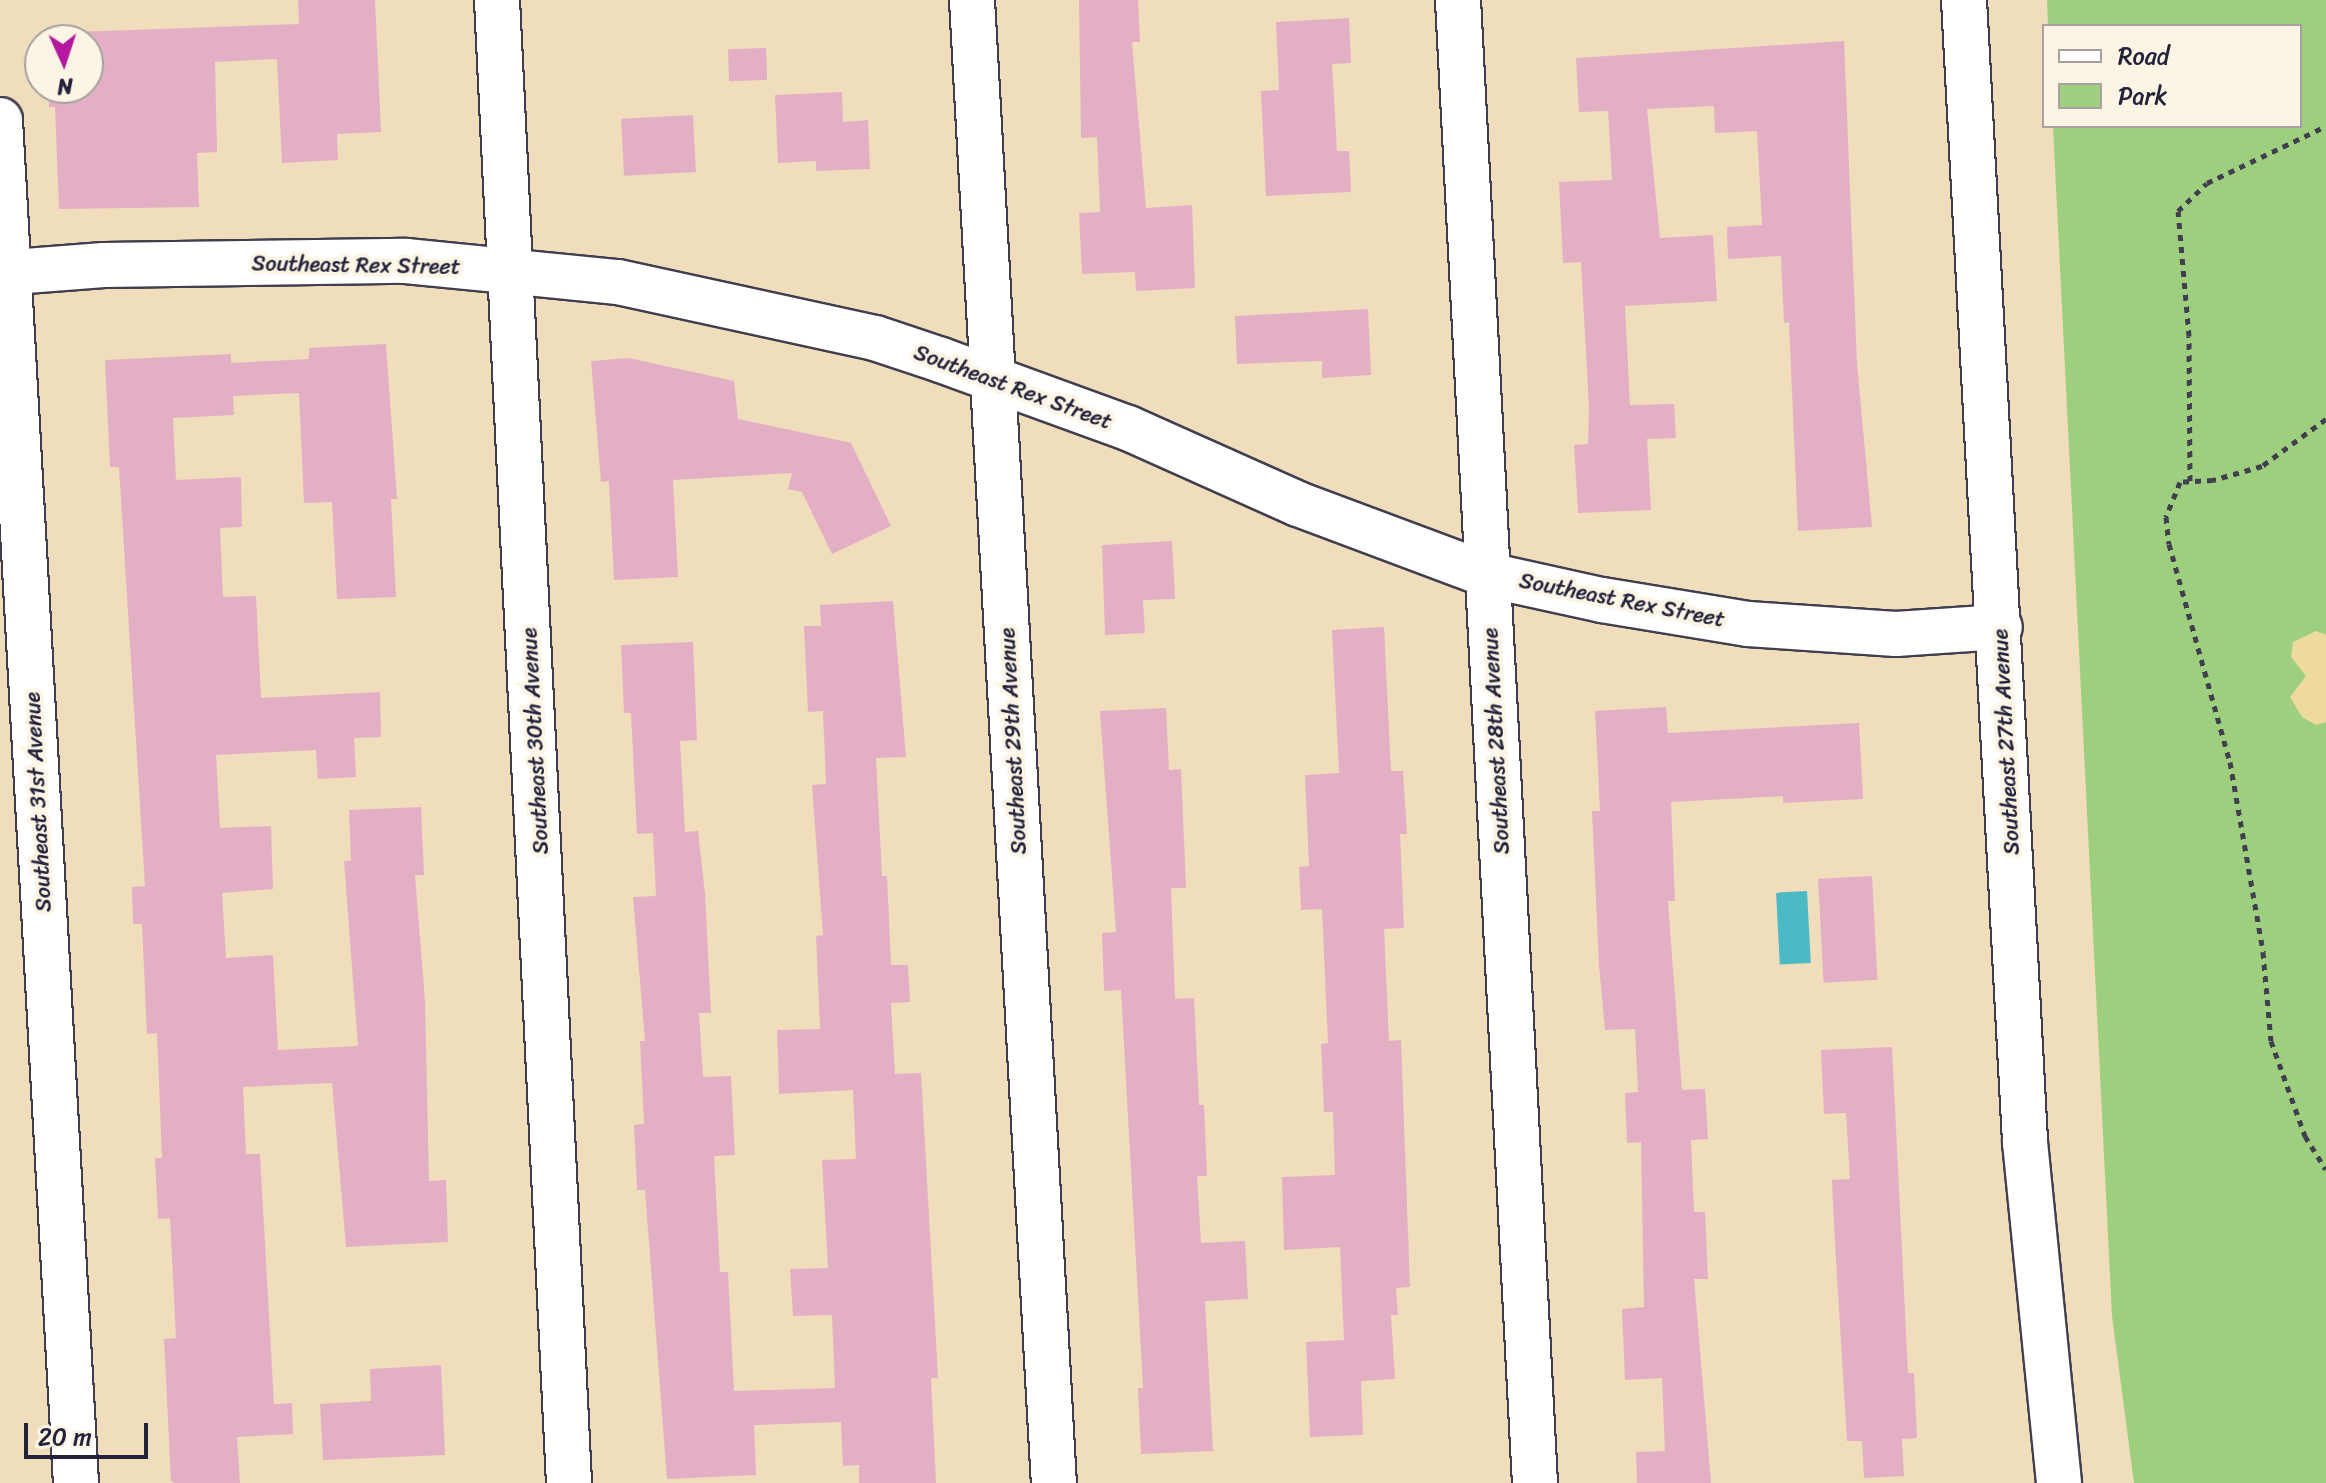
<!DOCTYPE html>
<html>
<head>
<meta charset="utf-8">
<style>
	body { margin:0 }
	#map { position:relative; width:2326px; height:1483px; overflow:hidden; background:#f0ddbc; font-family:Sriracha,sans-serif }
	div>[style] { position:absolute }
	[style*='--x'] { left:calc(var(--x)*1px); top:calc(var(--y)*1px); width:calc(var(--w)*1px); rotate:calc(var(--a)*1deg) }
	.green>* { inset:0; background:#9ecf7f }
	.sand>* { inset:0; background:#eeda9e }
	.water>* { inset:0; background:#4cbac5; transform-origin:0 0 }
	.building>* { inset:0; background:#e3afc5; transform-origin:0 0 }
	.path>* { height:5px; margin-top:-2.5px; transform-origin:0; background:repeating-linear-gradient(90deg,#413e4e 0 6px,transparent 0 12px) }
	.roads { filter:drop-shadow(2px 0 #413e4e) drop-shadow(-2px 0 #413e4e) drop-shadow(0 2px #413e4e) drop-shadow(0 -2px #413e4e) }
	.minor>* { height:44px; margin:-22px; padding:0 22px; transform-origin:22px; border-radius:22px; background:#fff }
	span { translate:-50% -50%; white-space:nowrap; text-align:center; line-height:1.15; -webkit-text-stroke:8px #fcf5e5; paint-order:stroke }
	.street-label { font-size:22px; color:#22223b }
	.legend { position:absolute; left:2042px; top:24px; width:260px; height:104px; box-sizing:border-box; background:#fcf5e5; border:2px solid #a5a1a1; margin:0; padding:10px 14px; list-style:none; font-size:24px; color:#22223b }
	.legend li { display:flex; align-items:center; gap:16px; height:40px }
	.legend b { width:40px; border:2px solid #a5a1a1 }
	.north { position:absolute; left:24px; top:24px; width:80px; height:80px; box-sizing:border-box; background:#fcf5e5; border:2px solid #a5a1a1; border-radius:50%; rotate:177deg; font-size:22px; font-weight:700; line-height:32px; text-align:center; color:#22223b }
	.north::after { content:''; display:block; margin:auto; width:28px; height:36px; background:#b5179e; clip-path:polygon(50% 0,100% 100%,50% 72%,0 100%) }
	.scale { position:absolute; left:24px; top:1423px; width:124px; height:36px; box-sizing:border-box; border:4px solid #22223b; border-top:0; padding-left:10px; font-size:24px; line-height:28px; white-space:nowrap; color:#22223b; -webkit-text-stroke:6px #fcf5e5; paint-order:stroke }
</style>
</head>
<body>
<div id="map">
	<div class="green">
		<i style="clip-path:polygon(2047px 0,2326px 0,2326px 1483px,2134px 1483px,2112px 1316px,2053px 126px,2300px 126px,2300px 26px,2048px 26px)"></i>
	</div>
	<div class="sand">
		<i style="clip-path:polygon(2316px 631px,2326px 635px,2326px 722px,2316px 725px,2302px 717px,2290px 697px,2306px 676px,2291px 657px,2293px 642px)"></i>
	</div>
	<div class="water">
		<i style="left:1807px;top:891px;width:72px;height:31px;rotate:87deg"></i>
	</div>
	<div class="building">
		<i style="clip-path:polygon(298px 0,375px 0,381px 132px,337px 134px,338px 160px,282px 163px,277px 59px,215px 62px,217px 152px,197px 153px,199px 207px,59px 209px,55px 107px,49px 107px,48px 88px,88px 88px,88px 40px,45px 40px,45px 33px,299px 24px)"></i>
		<i style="clip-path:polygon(1079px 0,1138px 0,1140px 42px,1132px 42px,1146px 208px,1192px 205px,1195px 288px,1136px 291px,1135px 272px,1082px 274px,1079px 213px,1100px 212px,1097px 137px,1081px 138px)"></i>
		<i style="clip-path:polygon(1349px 18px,1351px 63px,1332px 64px,1337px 151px,1349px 151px,1351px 192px,1266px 196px,1261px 91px,1279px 90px,1276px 22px)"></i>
		<i style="clip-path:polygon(1844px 41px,1857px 364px,1872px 527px,1798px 531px,1789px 322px,1784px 323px,1781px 256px,1728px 259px,1727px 227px,1762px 225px,1757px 131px,1715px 133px,1714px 106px,1647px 109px,1660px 238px,1713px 235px,1717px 301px,1625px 306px,1630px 405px,1674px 404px,1676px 438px,1647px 439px,1651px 510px,1578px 513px,1574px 445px,1588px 444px,1589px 408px,1581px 262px,1563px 263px,1559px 182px,1612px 180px,1608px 111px,1579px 112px,1576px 58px)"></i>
		<i style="left:766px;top:48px;width:32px;height:38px;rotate:88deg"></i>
		<i style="clip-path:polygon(842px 92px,843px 122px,868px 120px,870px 169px,816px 171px,816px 161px,778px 163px,775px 95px)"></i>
		<i style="left:693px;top:115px;width:57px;height:72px;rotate:87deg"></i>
		<i style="clip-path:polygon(1368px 309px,1371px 375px,1322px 378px,1322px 361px,1237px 364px,1235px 316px)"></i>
		<i style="clip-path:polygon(386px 344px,397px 499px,391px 499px,396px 597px,337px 599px,332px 502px,304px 503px,299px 393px,233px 396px,234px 415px,173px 418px,176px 480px,241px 477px,242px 527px,220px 528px,223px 597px,256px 596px,261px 698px,380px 692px,381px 737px,354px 738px,356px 777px,318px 779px,316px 750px,216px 755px,220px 828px,271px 826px,273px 889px,222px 893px,226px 958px,273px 955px,278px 1050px,358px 1046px,344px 861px,351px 861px,349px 810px,421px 807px,424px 875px,415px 875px,425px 1001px,429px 1181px,446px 1180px,448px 1242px,346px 1247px,332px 1083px,243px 1087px,246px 1154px,260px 1154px,274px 1404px,292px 1403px,293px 1434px,237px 1437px,240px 1483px,175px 1483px,171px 1481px,164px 1339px,176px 1338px,170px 1218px,158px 1219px,155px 1158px,162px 1158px,157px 1033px,147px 1034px,142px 924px,133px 924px,132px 887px,145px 886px,119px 467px,110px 467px,105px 360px,231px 354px,231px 363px,309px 359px,309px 348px)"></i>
		<i style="clip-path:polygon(629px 358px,734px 381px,738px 419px,851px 443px,891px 526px,832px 554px,802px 492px,788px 489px,792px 473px,673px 480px,678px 577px,614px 580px,609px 481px,601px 482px,591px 361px)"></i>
		<i style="clip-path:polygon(1172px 541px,1175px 599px,1143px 600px,1145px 633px,1105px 635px,1102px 545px)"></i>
		<i style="clip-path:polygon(893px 601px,906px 757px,876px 758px,882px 876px,887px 876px,891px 965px,908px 965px,910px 1002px,891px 1003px,895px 1074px,921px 1073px,938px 1378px,931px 1378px,936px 1483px,859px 1483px,859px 1465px,843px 1466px,841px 1422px,754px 1425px,756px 1475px,667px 1479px,645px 1190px,637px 1190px,634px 1125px,644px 1124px,640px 1041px,645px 1041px,633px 897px,656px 896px,653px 833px,637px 834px,631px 713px,624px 713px,621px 645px,693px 642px,697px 740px,680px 741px,685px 832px,698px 831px,705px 894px,711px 1013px,699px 1013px,703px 1077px,731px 1076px,735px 1155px,714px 1156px,720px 1272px,728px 1272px,734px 1391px,835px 1388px,832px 1315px,793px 1316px,790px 1269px,828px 1268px,822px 1160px,856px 1159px,853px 1090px,779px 1094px,778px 1058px,777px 1030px,820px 1029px,816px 936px,823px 935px,812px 785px,826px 784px,823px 711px,808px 712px,804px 626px,821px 626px,820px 605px)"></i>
		<i style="clip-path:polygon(1384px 627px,1391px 771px,1403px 771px,1407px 834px,1400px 834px,1404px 928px,1384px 929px,1389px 1041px,1401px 1040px,1410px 1287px,1396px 1288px,1398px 1315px,1391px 1315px,1395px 1379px,1361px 1381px,1363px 1435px,1310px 1437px,1306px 1342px,1344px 1340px,1340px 1247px,1284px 1250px,1282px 1177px,1335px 1175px,1333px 1112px,1324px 1112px,1321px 1044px,1328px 1043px,1322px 909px,1301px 910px,1299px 867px,1309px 866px,1305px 775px,1339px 773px,1332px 630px)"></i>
		<i style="clip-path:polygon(1666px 707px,1668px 733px,1859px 723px,1863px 799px,1783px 803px,1783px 796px,1671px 802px,1675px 901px,1668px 901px,1682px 1090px,1705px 1089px,1708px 1139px,1691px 1140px,1694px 1212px,1705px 1212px,1708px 1279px,1694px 1279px,1711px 1483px,1637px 1483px,1636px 1452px,1665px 1451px,1662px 1378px,1625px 1380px,1622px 1309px,1644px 1307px,1641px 1142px,1627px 1143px,1625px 1093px,1638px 1092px,1635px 1029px,1605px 1030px,1599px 965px,1592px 811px,1600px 811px,1595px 711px)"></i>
		<i style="clip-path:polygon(1166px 708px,1169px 770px,1181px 769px,1186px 888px,1171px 888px,1175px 999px,1194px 998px,1199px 1105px,1204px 1105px,1207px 1176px,1197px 1176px,1201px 1243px,1245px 1241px,1248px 1299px,1205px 1301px,1213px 1451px,1141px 1454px,1138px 1388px,1143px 1388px,1121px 990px,1104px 991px,1102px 933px,1116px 932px,1100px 711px)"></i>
		<i style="left:1872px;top:876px;width:104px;height:54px;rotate:87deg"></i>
		<i style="clip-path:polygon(1892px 1047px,1908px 1373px,1914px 1373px,1917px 1438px,1902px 1439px,1904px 1476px,1864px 1478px,1862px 1441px,1847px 1441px,1834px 1226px,1832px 1180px,1850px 1179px,1846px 1113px,1824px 1114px,1821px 1050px)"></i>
		<i style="clip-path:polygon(441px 1365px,445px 1455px,323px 1460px,320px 1404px,371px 1401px,370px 1369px)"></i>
	</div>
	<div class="path">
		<i style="--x:2326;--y:419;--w:79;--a:143.7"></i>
		<i style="--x:2262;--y:466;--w:51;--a:164.1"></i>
		<i style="--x:2213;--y:480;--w:33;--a:177"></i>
		<i style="--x:2180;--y:482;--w:38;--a:112"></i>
		<i style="--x:2166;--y:517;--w:27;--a:84"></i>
		<i style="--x:2169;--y:544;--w:226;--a:74.4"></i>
		<i style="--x:2230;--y:762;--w:193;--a:80.1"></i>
		<i style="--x:2263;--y:952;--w:89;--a:84.9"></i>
		<i style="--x:2271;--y:1041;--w:101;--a:70.3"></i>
		<i style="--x:2305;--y:1136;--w:39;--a:58"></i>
		<i style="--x:2190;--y:481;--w:145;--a:-90.4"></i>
		<i style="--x:2189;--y:336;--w:125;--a:-95"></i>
		<i style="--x:2178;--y:211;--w:40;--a:-44"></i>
		<i style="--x:2207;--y:183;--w:132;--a:-25.6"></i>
	</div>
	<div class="roads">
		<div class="minor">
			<i style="--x:497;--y:0;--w:1485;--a:87.22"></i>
			<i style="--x:972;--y:0;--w:1485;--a:86.84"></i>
			<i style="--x:1458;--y:0;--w:1485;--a:87.03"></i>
			<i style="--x:1964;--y:0;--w:1144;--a:86.94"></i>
			<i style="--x:2025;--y:1142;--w:343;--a:84.3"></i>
			<i style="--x:0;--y:120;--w:1365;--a:86.81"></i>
			<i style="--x:0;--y:273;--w:104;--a:-4.4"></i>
			<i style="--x:104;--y:265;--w:302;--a:-0.8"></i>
			<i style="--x:406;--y:261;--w:213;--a:5.7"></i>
			<i style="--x:618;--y:282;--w:263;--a:12.3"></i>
			<i style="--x:875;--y:338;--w:70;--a:18.4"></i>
			<i style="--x:941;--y:360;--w:199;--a:20"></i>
			<i style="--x:1128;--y:428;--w:186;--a:24.1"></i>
			<i style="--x:1298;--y:504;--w:203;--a:20.5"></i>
			<i style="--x:1488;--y:575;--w:117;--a:12.4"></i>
			<i style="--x:1602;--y:600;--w:148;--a:9.3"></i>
			<i style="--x:1748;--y:624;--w:148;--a:3.9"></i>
			<i style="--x:1896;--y:634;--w:104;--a:-3.9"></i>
		</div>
	</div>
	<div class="street-label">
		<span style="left:356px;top:265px;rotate:1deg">Southeast Rex Street</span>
		<span style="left:1013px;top:387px;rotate:20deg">Southeast Rex Street</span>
		<span style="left:1622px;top:600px;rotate:11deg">Southeast Rex Street</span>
		<span style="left:535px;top:741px;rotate:-93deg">Southeast 30th Avenue</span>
		<span style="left:1013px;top:741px;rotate:-93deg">Southeast 29th Avenue</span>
		<span style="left:1496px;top:741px;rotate:-93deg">Southeast 28th Avenue</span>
		<span style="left:2006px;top:742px;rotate:-93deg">Southeast 27th Avenue</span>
		<span style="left:38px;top:802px;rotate:-93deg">Southeast 31st Avenue</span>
	</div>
	<ul class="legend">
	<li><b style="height:10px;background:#fff"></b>Road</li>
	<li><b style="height:22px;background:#9ecf7f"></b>Park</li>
	</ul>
	<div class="north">N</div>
	<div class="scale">20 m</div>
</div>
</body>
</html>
